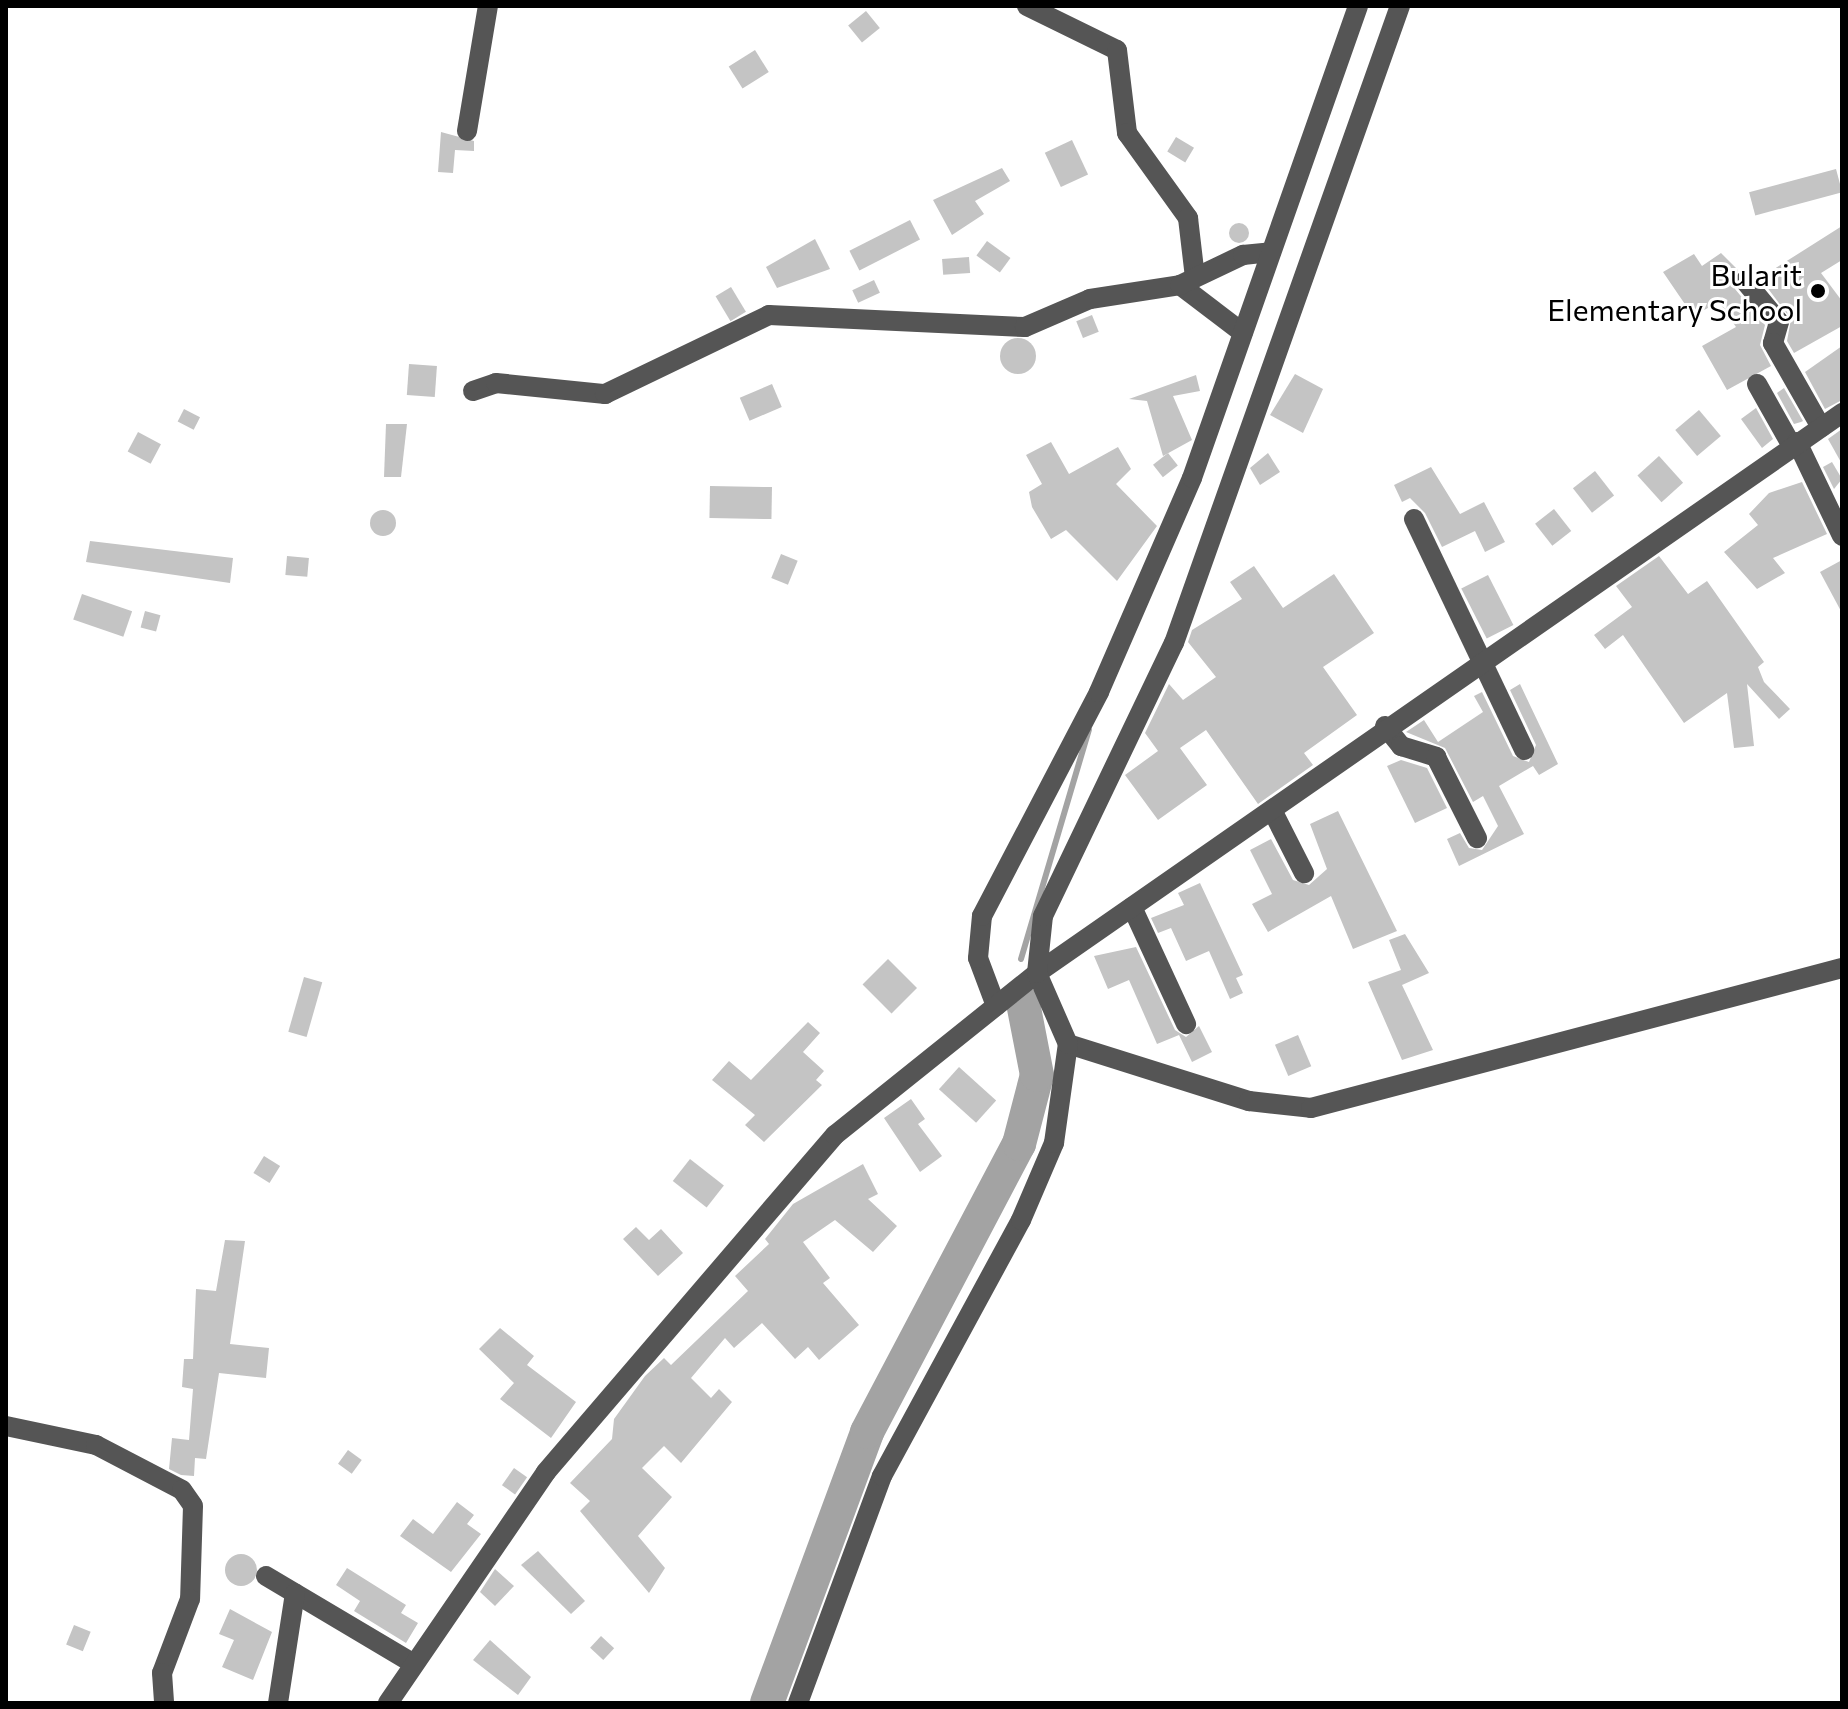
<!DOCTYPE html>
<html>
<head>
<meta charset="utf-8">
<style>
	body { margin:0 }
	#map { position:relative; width:1848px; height:1709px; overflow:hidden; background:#fff; font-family:Commissioner,sans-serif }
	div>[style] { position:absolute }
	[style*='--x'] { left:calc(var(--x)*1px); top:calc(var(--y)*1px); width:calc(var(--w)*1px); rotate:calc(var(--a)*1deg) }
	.stream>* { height:6px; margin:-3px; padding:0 3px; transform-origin:3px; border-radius:3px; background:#a3a3a3 }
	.river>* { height:34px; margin:-17px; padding:0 17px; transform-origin:17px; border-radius:17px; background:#a3a3a3 }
	.building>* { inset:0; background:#c4c4c4; transform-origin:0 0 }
	.round { border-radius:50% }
	.minor>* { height:20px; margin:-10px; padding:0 10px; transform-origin:10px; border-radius:10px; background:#555 }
	.dots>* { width:22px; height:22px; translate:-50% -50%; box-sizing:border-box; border:4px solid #fff; border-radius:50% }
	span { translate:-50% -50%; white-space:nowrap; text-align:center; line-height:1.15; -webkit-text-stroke:6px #fff; paint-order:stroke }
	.poi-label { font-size:30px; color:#000 }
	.right { translate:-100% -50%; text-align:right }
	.frame { position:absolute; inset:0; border:8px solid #000; pointer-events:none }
</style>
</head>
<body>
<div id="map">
	<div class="stream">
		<i style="--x:1021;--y:959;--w:239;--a:-73.5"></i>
	</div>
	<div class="river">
		<i style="--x:767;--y:1703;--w:289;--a:-69.7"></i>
		<i style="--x:867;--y:1432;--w:326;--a:-62.2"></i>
		<i style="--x:1019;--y:1144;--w:71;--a:-75.4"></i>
		<i style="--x:1037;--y:1075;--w:73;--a:-101"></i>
	</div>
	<div class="building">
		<i style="left:866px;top:11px;width:22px;height:23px;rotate:51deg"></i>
		<i style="left:755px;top:50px;width:26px;height:31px;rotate:58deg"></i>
		<i style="clip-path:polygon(441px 132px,474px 141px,474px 151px,455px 150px,453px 173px,438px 172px)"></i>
		<i style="left:1176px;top:137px;width:21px;height:17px;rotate:31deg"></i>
		<i style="left:1072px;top:140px;width:38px;height:30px;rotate:65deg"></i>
		<i style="clip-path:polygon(1002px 168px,1010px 181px,975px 201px,984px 214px,952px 235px,933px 200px)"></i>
		<i style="left:1836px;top:169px;width:24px;height:90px;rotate:75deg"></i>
		<i style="left:910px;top:220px;width:22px;height:68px;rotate:63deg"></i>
		<i class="round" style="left:1229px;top:223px;width:20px;height:20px"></i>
		<i style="clip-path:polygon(1842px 226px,1842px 260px,1821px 273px,1842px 301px,1842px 326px,1794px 353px,1787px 341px,1791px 319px,1760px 278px)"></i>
		<i style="clip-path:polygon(815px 239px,830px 269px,777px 288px,766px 267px)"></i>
		<i style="left:987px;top:241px;width:29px;height:18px;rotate:36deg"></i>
		<i style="clip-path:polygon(1721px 253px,1738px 270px,1735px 289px,1765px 325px,1760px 345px,1771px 366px,1727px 390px,1702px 346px,1736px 327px,1719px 302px,1693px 316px,1663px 272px,1694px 254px,1702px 266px)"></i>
		<i style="left:969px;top:257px;width:16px;height:27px;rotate:86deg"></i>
		<i style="left:874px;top:280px;width:14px;height:24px;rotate:65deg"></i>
		<i style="left:731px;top:287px;width:29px;height:18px;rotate:59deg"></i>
		<i style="left:1092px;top:315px;width:18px;height:17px;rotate:68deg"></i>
		<i class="round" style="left:1000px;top:338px;width:36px;height:36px"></i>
		<i style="clip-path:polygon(1842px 346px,1842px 400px,1825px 409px,1805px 372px)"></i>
		<i style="left:409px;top:364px;width:28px;height:31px;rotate:4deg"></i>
		<i style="clip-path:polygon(1295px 374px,1323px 389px,1303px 433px,1270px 415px)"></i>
		<i style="clip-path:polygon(1196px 375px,1200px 391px,1173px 396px,1192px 440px,1163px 456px,1147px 401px,1129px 399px)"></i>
		<i style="left:772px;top:384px;width:25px;height:35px;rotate:67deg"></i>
		<i style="clip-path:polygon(1784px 388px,1803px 421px,1801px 422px,1794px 424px,1777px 393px)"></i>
		<i style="clip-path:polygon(1756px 408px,1773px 439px,1762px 448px,1741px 419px)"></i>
		<i style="left:184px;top:409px;width:18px;height:14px;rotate:27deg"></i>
		<i style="left:1699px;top:410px;width:34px;height:31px;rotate:50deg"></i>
		<i style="clip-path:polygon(386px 424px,407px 424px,401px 477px,384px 477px)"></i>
		<i style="clip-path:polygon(1842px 429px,1842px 464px,1828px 439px)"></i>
		<i style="left:138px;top:432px;width:26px;height:22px;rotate:28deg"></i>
		<i style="clip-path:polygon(1051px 442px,1069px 474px,1118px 447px,1131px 469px,1116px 484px,1157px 526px,1117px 581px,1066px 530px,1051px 539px,1032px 507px,1029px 492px,1042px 484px,1026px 455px)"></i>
		<i style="left:1168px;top:453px;width:16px;height:19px;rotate:52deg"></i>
		<i style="clip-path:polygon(1268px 453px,1280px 472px,1260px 485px,1250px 468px)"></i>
		<i style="left:1659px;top:456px;width:36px;height:29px;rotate:48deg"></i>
		<i style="clip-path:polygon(1832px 462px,1842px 479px,1834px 489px,1823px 467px)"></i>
		<i style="clip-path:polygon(1431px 467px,1460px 514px,1484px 502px,1505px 542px,1485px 552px,1475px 531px,1442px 547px,1425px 513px,1410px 498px,1402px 502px,1394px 485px)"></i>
		<i style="left:1595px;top:471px;width:31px;height:28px;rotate:52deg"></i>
		<i style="clip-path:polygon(1802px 482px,1827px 534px,1773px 558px,1785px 573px,1757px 589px,1724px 552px,1758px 525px,1749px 514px,1769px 493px)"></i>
		<i style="left:710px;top:486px;width:62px;height:32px;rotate:1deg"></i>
		<i style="left:1554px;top:509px;width:28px;height:24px;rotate:52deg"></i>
		<i class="round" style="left:370px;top:510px;width:26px;height:26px"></i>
		<i style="clip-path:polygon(90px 541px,233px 558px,230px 583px,86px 562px)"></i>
		<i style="left:781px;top:554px;width:18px;height:26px;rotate:22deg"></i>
		<i style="left:287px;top:556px;width:22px;height:19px;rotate:5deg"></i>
		<i style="clip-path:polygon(1659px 556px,1688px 594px,1707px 581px,1764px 662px,1758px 667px,1764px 682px,1790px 709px,1779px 719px,1747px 684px,1754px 746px,1734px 748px,1727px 693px,1684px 723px,1623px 635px,1605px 649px,1594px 635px,1632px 607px,1616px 586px)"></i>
		<i style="clip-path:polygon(1842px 560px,1842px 613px,1820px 572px)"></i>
		<i style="clip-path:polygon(1254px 566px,1283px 608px,1334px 574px,1374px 633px,1323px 667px,1357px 715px,1304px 753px,1313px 765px,1258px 804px,1206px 730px,1180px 748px,1207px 785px,1158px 820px,1125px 775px,1158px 751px,1145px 733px,1169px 684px,1183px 700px,1216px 677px,1188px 642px,1192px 630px,1242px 599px,1230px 582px)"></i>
		<i style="left:1488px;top:575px;width:56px;height:30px;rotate:63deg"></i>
		<i style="left:82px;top:594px;width:53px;height:27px;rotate:19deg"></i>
		<i style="left:145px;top:611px;width:16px;height:17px;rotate:15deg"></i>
		<i style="clip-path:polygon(1520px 684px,1558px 764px,1539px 775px,1533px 766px,1499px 786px,1524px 834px,1459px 866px,1447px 839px,1460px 833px,1469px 848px,1482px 850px,1498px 826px,1483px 796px,1473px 802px,1445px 748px,1406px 732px,1424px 720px,1438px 742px,1483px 712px,1474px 696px,1482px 692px,1513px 756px,1529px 762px,1536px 745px,1510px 690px)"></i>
		<i style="clip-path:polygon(1401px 760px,1427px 768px,1447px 808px,1415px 823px,1387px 766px)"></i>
		<i style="clip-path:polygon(1338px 811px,1397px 931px,1353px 949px,1331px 896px,1268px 932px,1252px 904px,1272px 894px,1250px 850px,1271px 839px,1293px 880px,1309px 885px,1327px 869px,1310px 824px)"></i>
		<i style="clip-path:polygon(1200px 883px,1243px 975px,1236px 978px,1243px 993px,1230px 999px,1209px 951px,1186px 961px,1171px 928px,1158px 933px,1151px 918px,1184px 905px,1178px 893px)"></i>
		<i style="clip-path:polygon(1405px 934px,1429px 973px,1402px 985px,1433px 1050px,1402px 1060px,1368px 982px,1401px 970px,1389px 940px)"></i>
		<i style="clip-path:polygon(1136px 947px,1175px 1030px,1186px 1037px,1199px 1026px,1212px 1052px,1192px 1062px,1179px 1035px,1157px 1044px,1129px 980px,1108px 989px,1094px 956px)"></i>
		<i style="left:888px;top:959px;width:41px;height:36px;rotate:45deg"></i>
		<i style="left:304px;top:977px;width:19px;height:57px;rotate:16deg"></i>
		<i style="clip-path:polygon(808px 1022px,820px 1033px,803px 1052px,824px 1071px,816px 1080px,822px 1085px,764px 1142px,745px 1125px,755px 1115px,712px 1080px,729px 1061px,751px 1080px)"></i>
		<i style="left:1298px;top:1035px;width:34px;height:25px;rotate:67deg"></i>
		<i style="left:959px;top:1067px;width:50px;height:30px;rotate:42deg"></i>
		<i style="clip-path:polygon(911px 1099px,925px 1119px,918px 1124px,942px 1156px,920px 1172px,884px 1118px)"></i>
		<i style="left:264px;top:1156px;width:19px;height:20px;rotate:32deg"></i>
		<i style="left:690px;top:1159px;width:43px;height:28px;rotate:38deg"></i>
		<i style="clip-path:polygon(863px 1164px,878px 1194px,868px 1199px,897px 1226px,873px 1252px,835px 1220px,803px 1242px,830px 1278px,823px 1283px,859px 1325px,819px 1360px,808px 1347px,795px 1359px,762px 1323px,734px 1348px,725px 1338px,691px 1378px,711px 1398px,719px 1389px,732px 1402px,681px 1463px,664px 1446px,642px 1468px,672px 1497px,638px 1536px,665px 1568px,649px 1593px,580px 1511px,590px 1501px,570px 1483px,612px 1439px,614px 1419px,645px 1376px,664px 1358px,671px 1365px,748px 1291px,735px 1276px,769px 1244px,765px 1239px,793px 1204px)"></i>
		<i style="clip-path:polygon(636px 1227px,649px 1240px,661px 1229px,683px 1253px,658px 1276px,623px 1239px)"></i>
		<i style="clip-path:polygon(225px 1240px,245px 1241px,230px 1344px,269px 1348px,266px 1378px,219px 1373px,206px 1459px,195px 1458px,194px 1476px,181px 1475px,169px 1469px,172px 1438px,189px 1440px,193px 1389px,182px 1387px,184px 1359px,193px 1359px,196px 1289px,216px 1291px)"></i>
		<i style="clip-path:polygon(500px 1328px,534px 1356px,527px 1365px,576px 1402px,551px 1438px,500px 1399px,514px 1383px,479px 1349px)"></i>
		<i style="left:348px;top:1450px;width:17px;height:17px;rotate:36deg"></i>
		<i style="left:514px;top:1468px;width:16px;height:21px;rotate:35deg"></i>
		<i style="clip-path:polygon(457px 1502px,474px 1515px,467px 1524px,481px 1534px,451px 1572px,400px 1536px,413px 1519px,433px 1534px)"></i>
		<i style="clip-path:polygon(538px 1551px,585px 1601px,571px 1614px,521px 1565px)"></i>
		<i class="round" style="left:225px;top:1554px;width:32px;height:32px"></i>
		<i style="clip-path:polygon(347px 1568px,406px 1605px,401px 1613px,418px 1623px,406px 1643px,354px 1611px,360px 1601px,336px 1585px)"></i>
		<i style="clip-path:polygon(495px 1569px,514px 1586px,495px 1606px,480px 1592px)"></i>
		<i style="clip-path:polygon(230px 1609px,272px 1632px,253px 1680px,222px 1667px,234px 1640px,219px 1634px)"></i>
		<i style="left:74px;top:1625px;width:18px;height:21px;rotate:22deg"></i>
		<i style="left:601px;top:1636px;width:18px;height:16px;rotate:43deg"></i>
		<i style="clip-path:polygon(490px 1640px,531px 1677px,518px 1695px,473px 1660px)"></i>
	</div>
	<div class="minor">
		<i style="--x:1027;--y:6;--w:100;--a:26.1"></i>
		<i style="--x:1117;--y:50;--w:84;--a:83.1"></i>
		<i style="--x:1127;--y:133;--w:105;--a:54.3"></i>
		<i style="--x:1188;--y:218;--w:60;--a:83.3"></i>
		<i style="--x:467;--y:131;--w:127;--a:-80.5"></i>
		<i style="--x:1745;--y:281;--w:53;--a:50.3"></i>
		<i style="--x:1779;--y:322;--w:22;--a:106"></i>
		<i style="--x:1773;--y:343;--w:97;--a:60.3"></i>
		<i style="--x:1180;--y:285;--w:79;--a:37.3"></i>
		<i style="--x:1757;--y:384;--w:71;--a:60.6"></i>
		<i style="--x:473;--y:391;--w:24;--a:-19"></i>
		<i style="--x:496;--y:383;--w:110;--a:5.8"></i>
		<i style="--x:605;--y:394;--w:182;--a:-25.7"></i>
		<i style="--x:769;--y:315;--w:256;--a:2.7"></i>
		<i style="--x:1025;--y:327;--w:71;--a:-23.3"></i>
		<i style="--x:1090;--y:299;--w:91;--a:-8.8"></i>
		<i style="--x:1180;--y:285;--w:70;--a:-25.5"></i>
		<i style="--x:1243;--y:255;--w:28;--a:-6"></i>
		<i style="--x:1797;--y:442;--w:104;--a:64.4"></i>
		<i style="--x:1414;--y:519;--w:256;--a:64.5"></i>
		<i style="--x:1385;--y:726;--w:26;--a:51"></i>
		<i style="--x:1401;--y:746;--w:37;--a:17"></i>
		<i style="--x:1436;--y:757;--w:91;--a:63.2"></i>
		<i style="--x:1272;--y:810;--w:71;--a:63.1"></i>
		<i style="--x:1132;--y:907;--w:129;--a:65.2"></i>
		<i style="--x:996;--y:1006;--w:51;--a:-110.6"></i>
		<i style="--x:978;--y:958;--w:42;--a:-84.6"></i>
		<i style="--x:982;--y:916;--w:253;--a:-62.4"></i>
		<i style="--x:1099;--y:692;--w:233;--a:-66.5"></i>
		<i style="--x:1192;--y:478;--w:500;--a:-70.62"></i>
		<i style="--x:1068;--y:1044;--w:190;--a:17.5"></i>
		<i style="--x:1249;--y:1101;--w:62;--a:6.4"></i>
		<i style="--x:1311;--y:1108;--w:549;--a:-14.77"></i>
		<i style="--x:6;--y:1426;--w:92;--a:11.9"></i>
		<i style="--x:96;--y:1445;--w:97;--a:27.6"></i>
		<i style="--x:182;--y:1490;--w:19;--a:55"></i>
		<i style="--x:193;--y:1506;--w:93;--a:91.8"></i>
		<i style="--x:190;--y:1599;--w:79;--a:110.7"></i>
		<i style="--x:162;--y:1673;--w:30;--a:86"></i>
		<i style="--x:266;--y:1576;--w:172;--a:30.7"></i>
		<i style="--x:278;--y:1703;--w:111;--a:-81.2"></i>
		<i style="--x:388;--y:1703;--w:280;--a:-55.6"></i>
		<i style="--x:546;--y:1472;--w:444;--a:-49.4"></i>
		<i style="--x:835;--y:1135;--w:259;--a:-38.7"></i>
		<i style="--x:1037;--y:973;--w:981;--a:-34.82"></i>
		<i style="--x:798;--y:1703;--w:242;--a:-69.7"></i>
		<i style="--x:882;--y:1476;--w:291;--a:-61.5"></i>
		<i style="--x:1021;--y:1220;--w:84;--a:-66.8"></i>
		<i style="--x:1054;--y:1143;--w:100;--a:-82"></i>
		<i style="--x:1068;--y:1044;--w:77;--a:-113.6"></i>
		<i style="--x:1037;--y:973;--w:57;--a:-84"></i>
		<i style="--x:1043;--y:916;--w:303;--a:-64.4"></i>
		<i style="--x:1174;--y:643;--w:676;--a:-70.47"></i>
	</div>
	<div class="dots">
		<i style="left:1818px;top:291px;background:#000"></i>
	</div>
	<div class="poi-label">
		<span class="right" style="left:1802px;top:291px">Bularit<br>Elementary School</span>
	</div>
	<div class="frame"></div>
</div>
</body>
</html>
